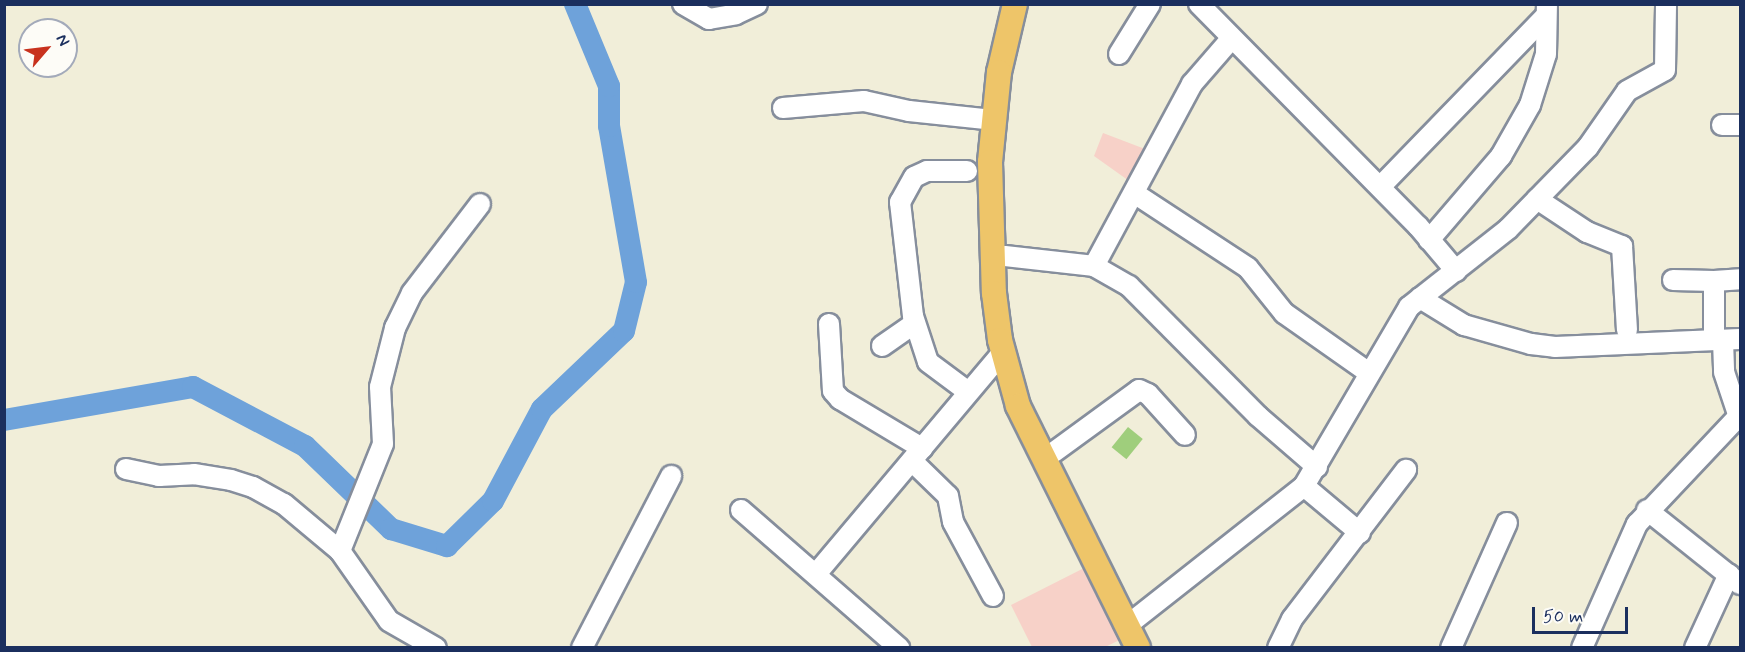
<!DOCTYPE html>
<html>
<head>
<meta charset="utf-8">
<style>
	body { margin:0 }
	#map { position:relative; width:1745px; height:652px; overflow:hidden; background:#f1eed9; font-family:Mynerve,sans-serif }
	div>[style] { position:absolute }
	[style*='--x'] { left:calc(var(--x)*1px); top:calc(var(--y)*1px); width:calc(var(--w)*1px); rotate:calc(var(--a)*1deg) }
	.built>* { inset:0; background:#f7d1c8 }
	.green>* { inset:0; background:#9fce7c; transform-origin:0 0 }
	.river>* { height:22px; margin:-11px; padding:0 11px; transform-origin:11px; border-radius:11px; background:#6ea2da }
	.roads { filter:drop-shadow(2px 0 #868e9c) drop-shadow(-2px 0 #868e9c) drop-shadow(0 2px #868e9c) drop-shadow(0 -2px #868e9c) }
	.minor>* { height:20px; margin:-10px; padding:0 10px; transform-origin:10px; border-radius:10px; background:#fff }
	.major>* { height:24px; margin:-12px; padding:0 12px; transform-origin:12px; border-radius:12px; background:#eec569 }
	span { translate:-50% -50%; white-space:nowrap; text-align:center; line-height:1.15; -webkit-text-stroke:4.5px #fdfcf7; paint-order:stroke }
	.frame { position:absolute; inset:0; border:6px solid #1b2f5e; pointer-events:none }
	.north { position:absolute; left:18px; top:18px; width:60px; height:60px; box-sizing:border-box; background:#fdfcf7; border:2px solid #a3aaba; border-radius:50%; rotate:62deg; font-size:16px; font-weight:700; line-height:24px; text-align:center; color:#1b2f5e }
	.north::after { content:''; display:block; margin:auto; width:21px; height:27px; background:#c8321e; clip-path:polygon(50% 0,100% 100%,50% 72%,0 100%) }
	.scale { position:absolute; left:1532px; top:607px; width:96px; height:27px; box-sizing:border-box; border:3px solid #1b2f5e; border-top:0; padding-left:8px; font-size:18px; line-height:21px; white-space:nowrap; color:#1b2f5e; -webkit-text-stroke:4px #fdfcf7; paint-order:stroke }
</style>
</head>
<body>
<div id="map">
	<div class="built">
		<i style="clip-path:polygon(1103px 133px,1145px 149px,1132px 183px,1094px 156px)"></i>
		<i style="clip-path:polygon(1090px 565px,1126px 637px,1105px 647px,1032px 647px,1011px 605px)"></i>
	</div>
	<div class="green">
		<i style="left:1128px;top:427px;width:19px;height:26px;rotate:39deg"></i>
	</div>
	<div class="river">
		<i style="--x:4;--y:420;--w:192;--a:-9.9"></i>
		<i style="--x:193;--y:387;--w:127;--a:27.8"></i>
		<i style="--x:305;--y:446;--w:120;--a:44"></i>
		<i style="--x:391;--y:529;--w:59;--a:16.9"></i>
		<i style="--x:447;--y:546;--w:64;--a:-44.4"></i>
		<i style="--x:493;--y:501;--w:104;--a:-62"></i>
		<i style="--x:542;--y:409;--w:113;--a:-43.6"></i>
		<i style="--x:624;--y:331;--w:50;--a:-76.2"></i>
		<i style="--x:636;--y:282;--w:158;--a:-99.8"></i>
		<i style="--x:609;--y:126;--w:40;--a:-90"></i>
		<i style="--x:609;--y:86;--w:89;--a:-112.5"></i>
	</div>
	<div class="roads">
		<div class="minor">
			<i style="--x:683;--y:4;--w:30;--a:30"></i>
			<i style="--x:709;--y:19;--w:27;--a:-10"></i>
			<i style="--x:736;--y:14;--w:23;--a:-25"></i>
			<i style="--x:1199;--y:4;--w:312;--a:45.4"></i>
			<i style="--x:1418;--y:226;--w:59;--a:49.8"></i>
			<i style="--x:1119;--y:54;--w:59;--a:-58.2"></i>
			<i style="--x:783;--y:108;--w:81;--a:-4.9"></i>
			<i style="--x:864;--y:101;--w:46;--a:12.5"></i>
			<i style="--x:909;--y:111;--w:84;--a:6.1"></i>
			<i style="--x:1722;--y:125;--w:18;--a:0"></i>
			<i style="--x:967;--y:171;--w:40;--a:180"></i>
			<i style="--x:927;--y:171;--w:14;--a:155"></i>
			<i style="--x:914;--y:177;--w:29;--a:119"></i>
			<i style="--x:900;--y:202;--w:115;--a:83.5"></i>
			<i style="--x:913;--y:316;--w:48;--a:71.9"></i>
			<i style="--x:928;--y:362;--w:49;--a:36.6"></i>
			<i style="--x:1380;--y:187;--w:238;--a:-45.9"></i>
			<i style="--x:1134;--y:193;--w:136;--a:33.3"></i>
			<i style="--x:1248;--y:268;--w:58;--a:51.3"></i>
			<i style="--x:1284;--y:313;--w:104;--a:35.2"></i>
			<i style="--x:1537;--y:199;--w:60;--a:33.4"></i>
			<i style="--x:1587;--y:232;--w:38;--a:22"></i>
			<i style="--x:1622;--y:246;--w:84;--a:86.6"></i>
			<i style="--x:1429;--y:240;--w:111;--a:-49.4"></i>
			<i style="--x:1501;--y:156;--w:59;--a:-60.4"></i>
			<i style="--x:1530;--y:105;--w:53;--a:-72.6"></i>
			<i style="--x:1546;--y:54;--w:50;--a:-88.9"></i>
			<i style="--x:1005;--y:256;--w:90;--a:6.4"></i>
			<i style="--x:1094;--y:266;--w:40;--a:29.7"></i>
			<i style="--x:1129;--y:286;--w:183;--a:45.2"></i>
			<i style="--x:1258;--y:416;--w:78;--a:40.8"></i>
			<i style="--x:1094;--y:266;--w:207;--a:-61.7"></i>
			<i style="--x:1192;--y:84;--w:60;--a:-49.1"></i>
			<i style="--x:1673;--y:280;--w:41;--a:1.4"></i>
			<i style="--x:1420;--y:298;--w:52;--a:31.5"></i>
			<i style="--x:1464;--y:325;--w:70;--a:15.8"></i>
			<i style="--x:1531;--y:344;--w:24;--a:7"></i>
			<i style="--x:1555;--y:347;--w:185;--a:-2.5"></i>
			<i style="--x:829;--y:324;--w:67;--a:86.6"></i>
			<i style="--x:833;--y:391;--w:11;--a:49"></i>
			<i style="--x:840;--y:399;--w:96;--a:30.9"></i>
			<i style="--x:1714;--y:340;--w:59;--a:-90"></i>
			<i style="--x:1714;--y:281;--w:26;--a:-4"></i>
			<i style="--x:1723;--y:340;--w:32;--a:88"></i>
			<i style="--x:1724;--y:372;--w:51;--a:71.6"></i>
			<i style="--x:882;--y:346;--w:40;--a:-34.9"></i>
			<i style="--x:1054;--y:452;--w:105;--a:-36.1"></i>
			<i style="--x:1139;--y:390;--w:10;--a:24"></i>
			<i style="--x:1148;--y:394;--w:55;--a:47.9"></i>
			<i style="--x:912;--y:461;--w:50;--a:44.2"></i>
			<i style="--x:948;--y:496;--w:26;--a:79"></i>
			<i style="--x:953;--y:522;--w:84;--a:61.6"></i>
			<i style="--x:126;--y:469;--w:34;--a:12"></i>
			<i style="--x:159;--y:476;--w:35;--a:-3"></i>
			<i style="--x:194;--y:474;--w:37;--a:9"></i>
			<i style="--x:231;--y:480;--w:23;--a:18"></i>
			<i style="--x:253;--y:487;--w:35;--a:29"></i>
			<i style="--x:284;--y:504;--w:73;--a:40"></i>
			<i style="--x:340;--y:551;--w:85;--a:55"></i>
			<i style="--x:389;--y:621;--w:54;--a:29.9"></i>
			<i style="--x:1304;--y:486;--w:73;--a:40"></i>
			<i style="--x:741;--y:510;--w:210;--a:41.1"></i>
			<i style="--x:1647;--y:510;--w:119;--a:38.5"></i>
			<i style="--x:340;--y:551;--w:115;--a:-68.1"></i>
			<i style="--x:383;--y:444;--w:57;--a:-93"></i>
			<i style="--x:380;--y:387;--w:61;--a:-75.7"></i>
			<i style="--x:395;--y:328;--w:39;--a:-64"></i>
			<i style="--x:412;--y:293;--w:112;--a:-52.6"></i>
			<i style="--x:816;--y:574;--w:290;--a:-49.9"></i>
			<i style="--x:1134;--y:620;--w:216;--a:-38.2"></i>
			<i style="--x:1304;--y:486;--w:208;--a:-59.6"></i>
			<i style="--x:1409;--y:307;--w:126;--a:-38.2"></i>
			<i style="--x:1508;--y:229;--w:115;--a:-45.7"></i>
			<i style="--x:1588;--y:147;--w:68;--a:-55.1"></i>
			<i style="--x:1627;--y:91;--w:43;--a:-28.9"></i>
			<i style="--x:1665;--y:70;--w:66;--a:-89.1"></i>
			<i style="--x:582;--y:648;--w:194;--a:-62.6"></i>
			<i style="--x:1278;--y:648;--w:32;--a:-64"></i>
			<i style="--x:1292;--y:619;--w:188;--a:-52.6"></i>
			<i style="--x:1451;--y:648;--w:137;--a:-65.9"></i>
			<i style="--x:1582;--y:648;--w:136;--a:-66.1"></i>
			<i style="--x:1637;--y:524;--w:147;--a:-46.7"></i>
			<i style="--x:1695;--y:648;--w:81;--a:-65.3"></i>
		</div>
		<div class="major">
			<i style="--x:1015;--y:4;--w:70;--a:103.2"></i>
			<i style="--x:999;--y:72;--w:90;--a:95.7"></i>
			<i style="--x:990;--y:162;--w:131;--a:88.3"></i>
			<i style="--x:994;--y:293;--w:47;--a:82.7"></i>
			<i style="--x:1000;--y:340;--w:68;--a:74.7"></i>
			<i style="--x:1018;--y:406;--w:270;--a:63.6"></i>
		</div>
	</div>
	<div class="frame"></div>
	<div class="north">N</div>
	<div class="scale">50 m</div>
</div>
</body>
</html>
